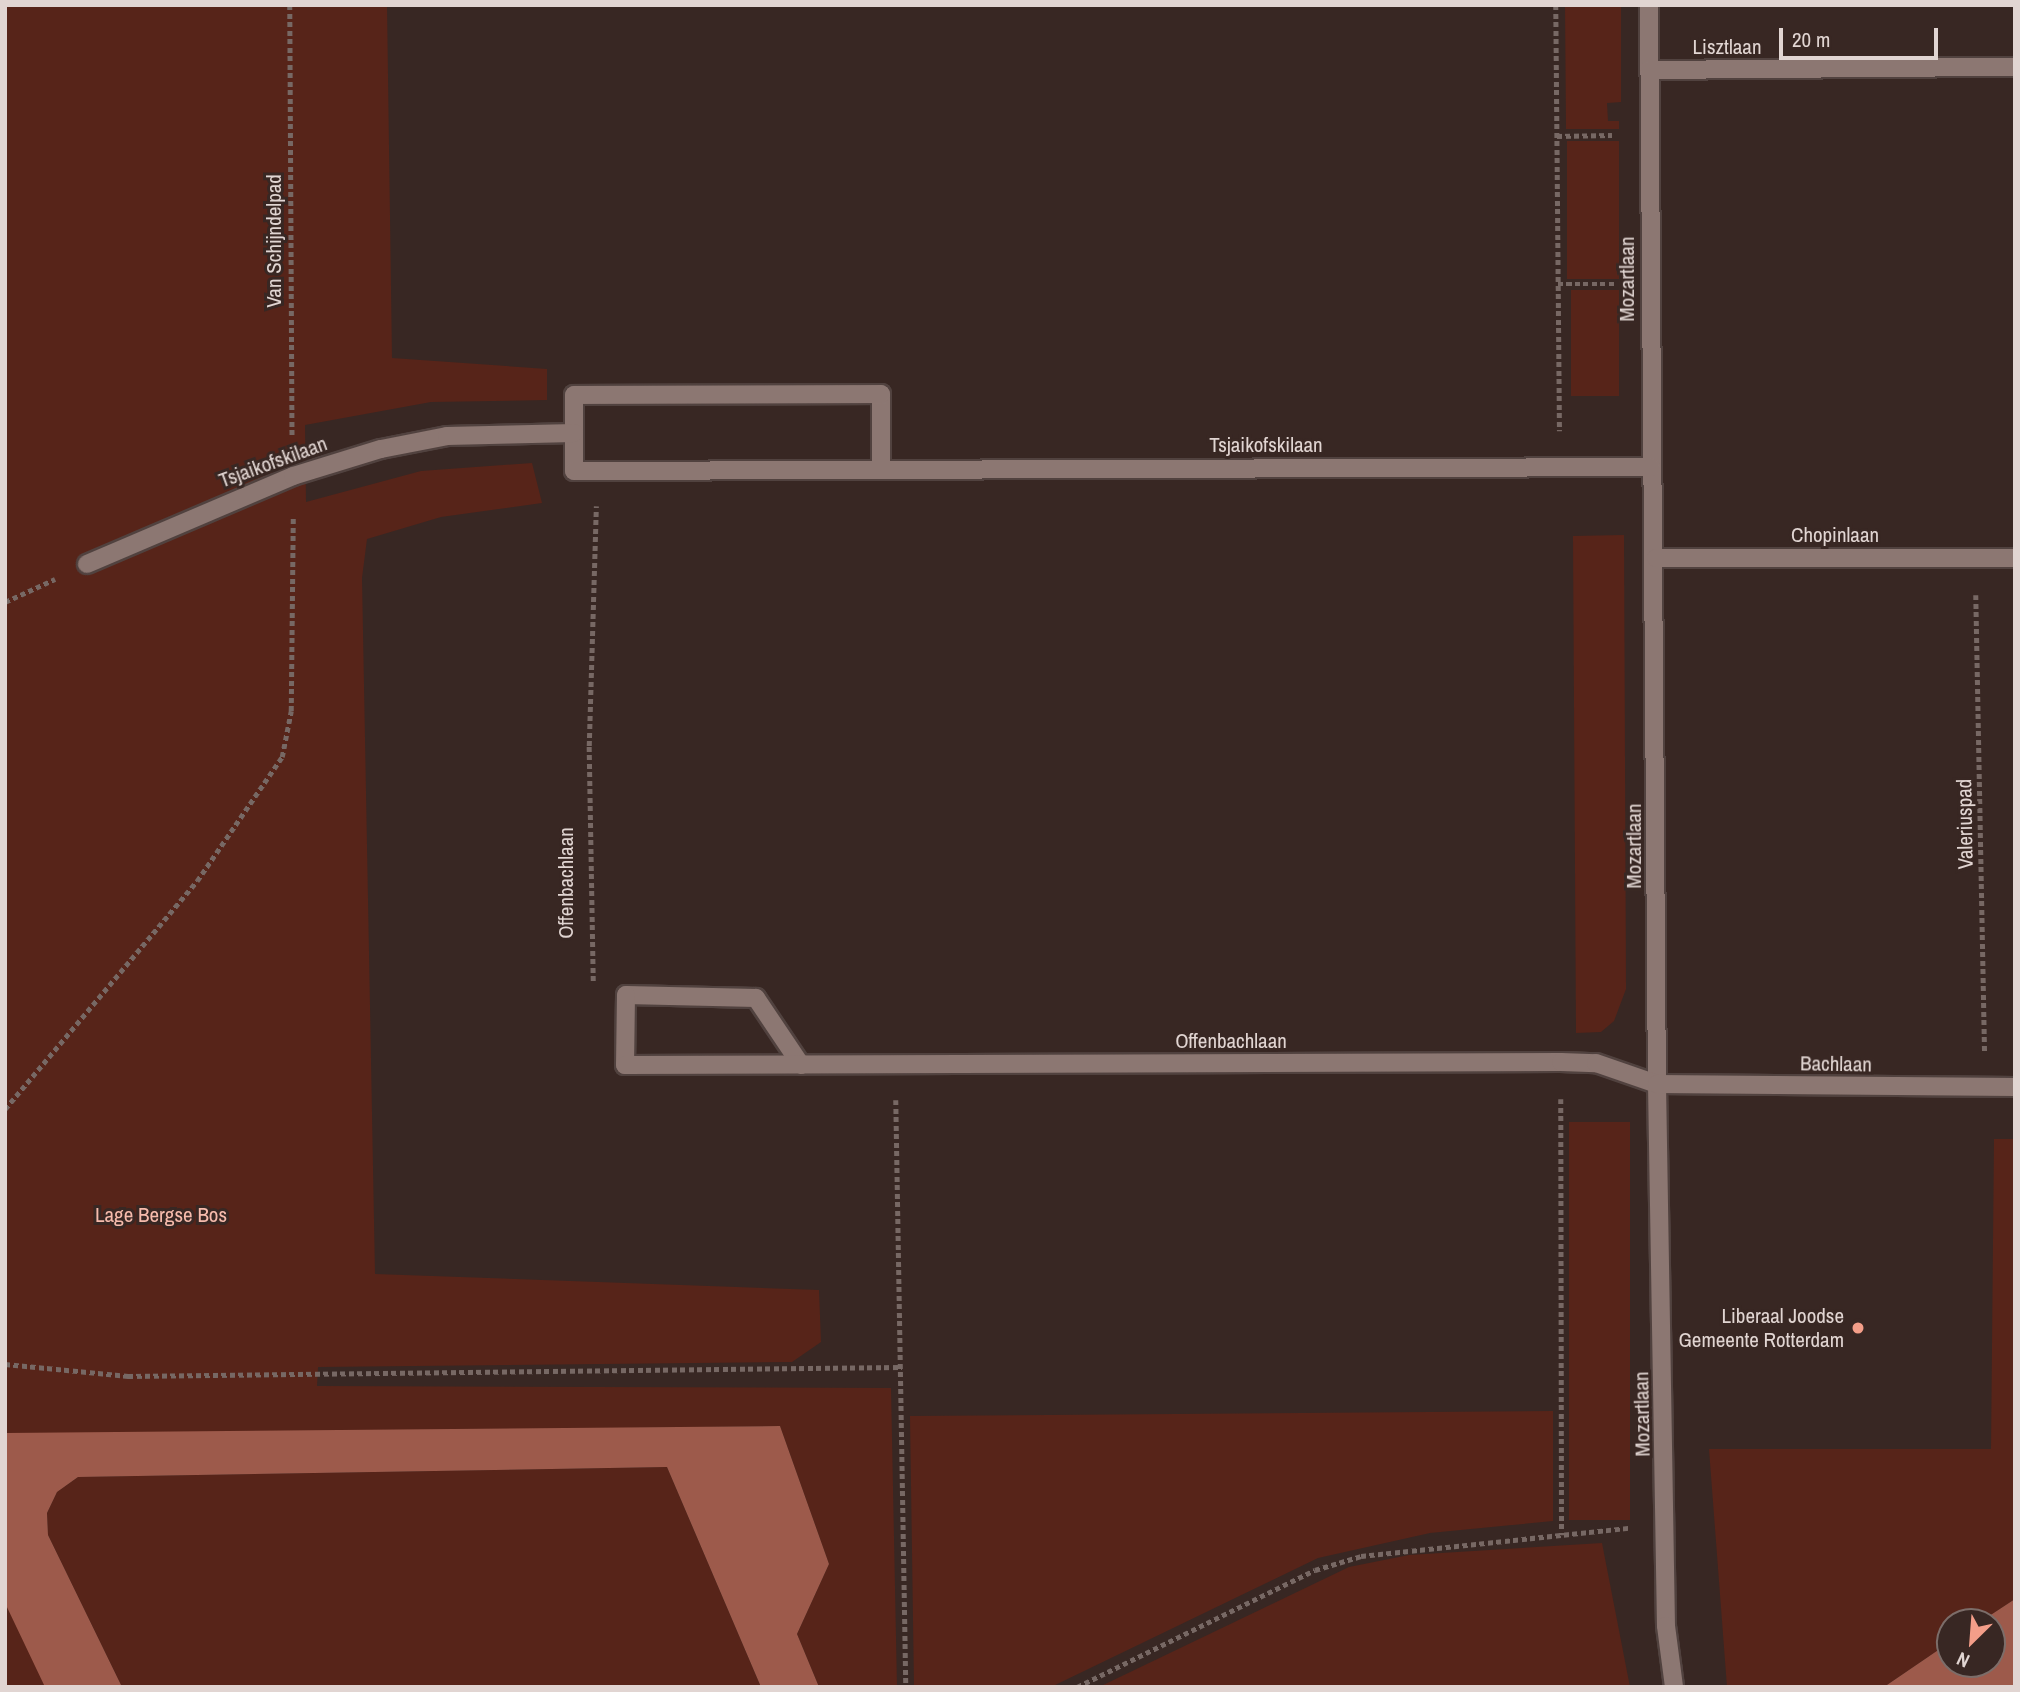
<!DOCTYPE html>
<html>
<head>
<meta charset="utf-8">
<style>
	body { margin:0 }
	#map { position:relative; width:2020px; height:1692px; overflow:hidden; background:#382723; font-family:"Archivo Narrow",sans-serif }
	div>[style] { position:absolute }
	[style*='--x'] { left:calc(var(--x)*1px); top:calc(var(--y)*1px); width:calc(var(--w)*1px); rotate:calc(var(--a)*1deg) }
	.green>* { inset:0; background:#572419; transform-origin:0 0 }
	.water>* { inset:0; background:#9d5a4b }
	.path>* { height:4.5px; margin-top:-2.25px; transform-origin:0; background:repeating-linear-gradient(90deg,#776864 0 5px,transparent 0 8.5px) }
	.roads { filter:drop-shadow(2px 0 #51423f) drop-shadow(-2px 0 #51423f) drop-shadow(0 2px #51423f) drop-shadow(0 -2px #51423f) }
	.minor>* { height:18px; margin:-9px; padding:0 9px; transform-origin:9px; border-radius:9px; background:#8c7772 }
	.dots>* { width:19px; height:19px; translate:-50% -50%; box-sizing:border-box; border:4px solid #382723; border-radius:50% }
	span { translate:-50% -50%; white-space:nowrap; text-align:center; line-height:1.15; -webkit-text-stroke:6px #382723; paint-order:stroke }
	.street-label { font-size:21px; color:#e1d5d2 }
	.park-label { font-size:21px; color:#f7bbac }
	.poi-label { font-size:21px; color:#e1d5d2 }
	.right { translate:-100% -50%; text-align:right }
	.frame { position:absolute; inset:0; border:7px solid #e1d5d2; pointer-events:none }
	.north { position:absolute; left:1936px; top:1608px; width:70px; height:70px; box-sizing:border-box; background:#382723; border:2px solid #7c6d69; border-radius:50%; rotate:205deg; font-size:19px; font-weight:700; line-height:28px; text-align:center; color:#e1d5d2 }
	.north::after { content:''; display:block; margin:auto; width:24px; height:32px; background:#f49e89; clip-path:polygon(50% 0,100% 100%,50% 72%,0 100%) }
	.scale { position:absolute; left:1779px; top:28px; width:159px; height:32px; box-sizing:border-box; border:4px solid #e1d5d2; border-top:0; padding-left:9px; font-size:21px; line-height:24px; white-space:nowrap; color:#e1d5d2; -webkit-text-stroke:5px #382723; paint-order:stroke }
</style>
</head>
<body>
<div id="map">
	<div class="green">
		<i style="clip-path:polygon(5px 5px,387px 5px,392px 358px,547px 369px,547px 400px,431px 402px,305px 425px,306px 502px,421px 471px,532px 463px,542px 503px,441px 517px,367px 539px,362px 578px,375px 1274px,819px 1290px,821px 1342px,792px 1362px,318px 1367px,317px 1386px,891px 1388px,897px 1687px,819px 1687px,797px 1634px,829px 1564px,780px 1426px,318px 1432px,5px 1462px)"></i>
		<i style="clip-path:polygon(1565px 5px,1621px 5px,1621px 102px,1607px 103px,1608px 121px,1619px 121px,1619px 129px,1566px 129px)"></i>
		<i style="left:1567px;top:141px;width:52px;height:138px"></i>
		<i style="left:1571px;top:290px;width:48px;height:106px"></i>
		<i style="clip-path:polygon(1624px 535px,1626px 989px,1614px 1021px,1601px 1032px,1576px 1033px,1573px 536px)"></i>
		<i style="left:1569px;top:1122px;width:61px;height:398px"></i>
		<i style="clip-path:polygon(1994px 1139px,2015px 1139px,2015px 1599px,1980px 1622px,1950px 1622px,1950px 1642px,1884px 1687px,1727px 1687px,1709px 1449px,1991px 1449px)"></i>
		<i style="clip-path:polygon(1553px 1411px,1553px 1521px,1430px 1533px,1318px 1558px,1051px 1687px,914px 1687px,910px 1416px)"></i>
		<i style="clip-path:polygon(667px 1467px,761px 1687px,122px 1687px,48px 1535px,47px 1513px,57px 1492px,78px 1477px)"></i>
		<i style="clip-path:polygon(5px 1505px,92px 1687px,5px 1687px)"></i>
		<i style="clip-path:polygon(1602px 1543px,1630px 1687px,1099px 1687px,1349px 1567px,1409px 1555px)"></i>
	</div>
	<div class="water">
		<i style="clip-path:polygon(780px 1426px,829px 1564px,797px 1634px,819px 1687px,761px 1687px,667px 1467px,78px 1477px,57px 1492px,47px 1513px,48px 1535px,122px 1687px,45px 1687px,5px 1603px,5px 1433px)"></i>
		<i style="clip-path:polygon(2015px 1599px,2015px 1687px,1884px 1687px,1950px 1642px,1950px 1664px,1992px 1664px,1992px 1622px,1980px 1622px)"></i>
	</div>
	<div class="path">
		<i style="--x:290;--y:5;--w:433;--a:89.7"></i>
		<i style="--x:1556;--y:5;--w:426;--a:89.5"></i>
		<i style="--x:1557;--y:136;--w:55;--a:-1"></i>
		<i style="--x:1558;--y:284;--w:56;--a:0"></i>
		<i style="--x:1976;--y:595;--w:456;--a:88.9"></i>
		<i style="--x:5;--y:602;--w:55;--a:-24.7"></i>
		<i style="--x:593;--y:981;--w:235;--a:-91"></i>
		<i style="--x:589;--y:746;--w:240;--a:-88.3"></i>
		<i style="--x:1561;--y:1099;--w:436;--a:89.9"></i>
		<i style="--x:896;--y:1100;--w:587;--a:89.02"></i>
		<i style="--x:5;--y:1109;--w:298;--a:-49.9"></i>
		<i style="--x:197;--y:881;--w:150;--a:-55.6"></i>
		<i style="--x:282;--y:757;--w:47;--a:-78.9"></i>
		<i style="--x:291;--y:711;--w:194;--a:-89.4"></i>
		<i style="--x:5;--y:1364;--w:124;--a:5.6"></i>
		<i style="--x:128;--y:1376;--w:774;--a:-0.67"></i>
		<i style="--x:1077;--y:1687;--w:265;--a:-26.2"></i>
		<i style="--x:1315;--y:1570;--w:48;--a:-16.9"></i>
		<i style="--x:1361;--y:1556;--w:269;--a:-6"></i>
	</div>
	<div class="roads">
		<div class="minor">
			<i style="--x:1649;--y:5;--w:1079;--a:89.58"></i>
			<i style="--x:1657;--y:1084;--w:542;--a:89.05"></i>
			<i style="--x:1666;--y:1626;--w:62;--a:82.5"></i>
			<i style="--x:1649;--y:70;--w:366;--a:-0.5"></i>
			<i style="--x:881;--y:469;--w:75;--a:-90"></i>
			<i style="--x:881;--y:394;--w:307;--a:179.8"></i>
			<i style="--x:574;--y:395;--w:76;--a:90"></i>
			<i style="--x:574;--y:471;--w:1077;--a:-0.21"></i>
			<i style="--x:1656;--y:558;--w:359;--a:0"></i>
			<i style="--x:87;--y:564;--w:224;--a:-23.1"></i>
			<i style="--x:293;--y:476;--w:92;--a:-17.1"></i>
			<i style="--x:381;--y:449;--w:67;--a:-11.1"></i>
			<i style="--x:447;--y:436;--w:127;--a:-1.4"></i>
			<i style="--x:801;--y:1065;--w:81;--a:-123.9"></i>
			<i style="--x:756;--y:998;--w:130;--a:-178.7"></i>
			<i style="--x:626;--y:995;--w:70;--a:90.8"></i>
			<i style="--x:625;--y:1065;--w:936;--a:-0.18"></i>
			<i style="--x:1561;--y:1062;--w:35;--a:2"></i>
			<i style="--x:1596;--y:1063;--w:65;--a:19"></i>
			<i style="--x:1657;--y:1084;--w:358;--a:0.5"></i>
		</div>
	</div>
	<div class="dots">
		<i style="left:1858px;top:1328px;background:#f49e89"></i>
	</div>
	<div class="street-label">
		<span style="left:1727px;top:47px">Lisztlaan</span>
		<span style="left:274px;top:241px;rotate:-90deg">Van Schijndelpad</span>
		<span style="left:1627px;top:279px;rotate:-90deg">Mozartlaan</span>
		<span style="left:1266px;top:445px">Tsjaikofskilaan</span>
		<span style="left:273px;top:462px;rotate:-20deg">Tsjaikofskilaan</span>
		<span style="left:1835px;top:535px">Chopinlaan</span>
		<span style="left:1965px;top:824px;rotate:-91deg">Valeriuspad</span>
		<span style="left:1634px;top:846px;rotate:-90deg">Mozartlaan</span>
		<span style="left:566px;top:883px;rotate:-90deg">Offenbachlaan</span>
		<span style="left:1231px;top:1041px">Offenbachlaan</span>
		<span style="left:1836px;top:1064px;rotate:1deg">Bachlaan</span>
		<span style="left:1642px;top:1414px;rotate:-91deg">Mozartlaan</span>
	</div>
	<div class="park-label">
		<span style="left:161px;top:1215px">Lage Bergse Bos</span>
	</div>
	<div class="poi-label">
		<span class="right" style="left:1844px;top:1328px">Liberaal Joodse<br>Gemeente Rotterdam</span>
	</div>
	<div class="frame"></div>
	<div class="north">N</div>
	<div class="scale">20 m</div>
</div>
</body>
</html>
